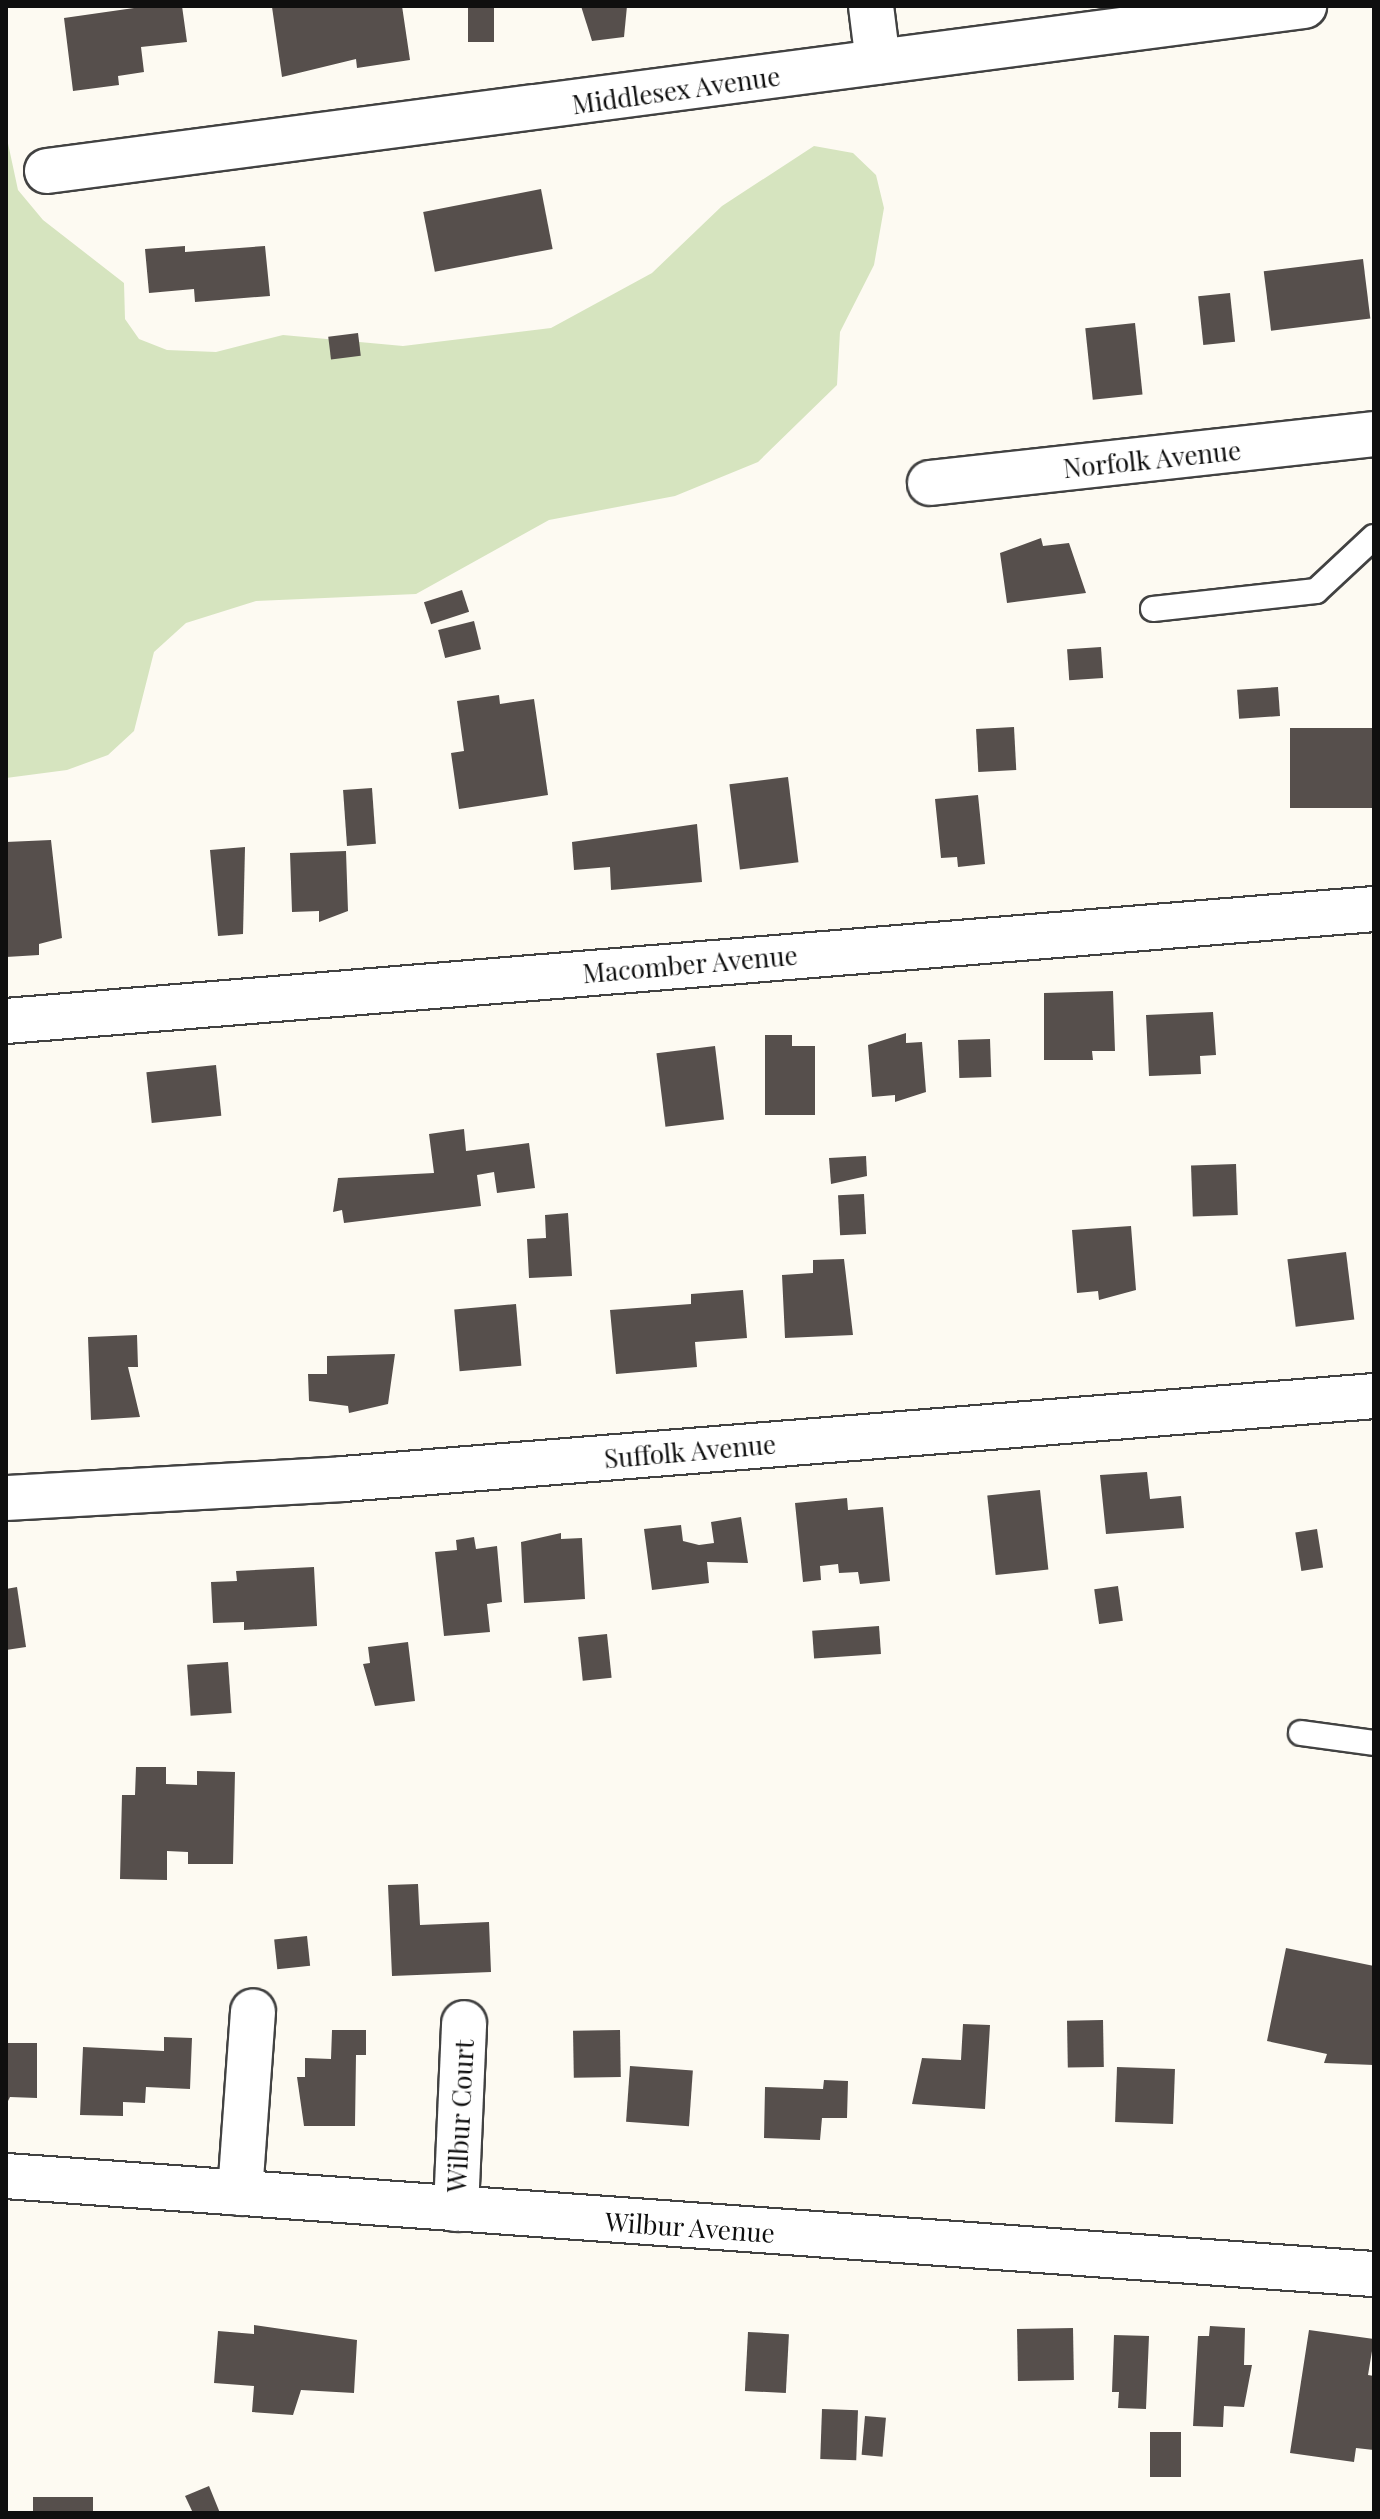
<!DOCTYPE html>
<html>
<head>
<meta charset="utf-8">
<style>
	body { margin:0 }
	#map { position:relative; width:1380px; height:2519px; overflow:hidden; background:#fdfaf2; font-family:"Playfair Display",serif }
	div>[style] { position:absolute }
	[style*='--x'] { left:calc(var(--x)*1px); top:calc(var(--y)*1px); width:calc(var(--w)*1px); rotate:calc(var(--a)*1deg) }
	.green>* { inset:0; background:#d6e4bf }
	.building>* { inset:0; background:#564f4c; transform-origin:0 0 }
	.roads { filter:drop-shadow(2px 0 #424242) drop-shadow(-2px 0 #424242) drop-shadow(0 2px #424242) drop-shadow(0 -2px #424242) }
	.service>* { height:24px; margin:-12px; padding:0 12px; transform-origin:12px; border-radius:12px; background:#fff }
	.minor>* { height:44px; margin:-22px; padding:0 22px; transform-origin:22px; border-radius:22px; background:#fff }
	.tertiary>* { height:44px; margin:-22px; padding:0 22px; transform-origin:22px; border-radius:22px; background:#fff }
	span { translate:-50% -50%; white-space:nowrap; text-align:center; line-height:1.15; -webkit-text-stroke:8px #fff; paint-order:stroke }
	.street-label { font-size:26px; color:#0f0f0f }
	.frame { position:absolute; inset:0; border:8px solid #0f0f0f; pointer-events:none }
</style>
</head>
<body>
<div id="map">
	<div class="green">
		<i style="clip-path:polygon(6px 134px,18px 190px,43px 220px,124px 283px,125px 319px,139px 339px,167px 350px,216px 352px,283px 335px,403px 346px,551px 328px,652px 273px,722px 206px,814px 146px,853px 153px,876px 175px,884px 208px,874px 265px,840px 332px,837px 385px,758px 462px,675px 496px,549px 520px,416px 594px,256px 601px,186px 623px,154px 652px,134px 731px,108px 755px,67px 770px,6px 778px)"></i>
	</div>
	<div class="building">
		<i style="clip-path:polygon(148px 6px,182px 6px,187px 42px,141px 47px,144px 72px,118px 76px,119px 85px,73px 91px,64px 18px)"></i>
		<i style="clip-path:polygon(402px 6px,410px 60px,357px 68px,356px 59px,282px 77px,272px 7px)"></i>
		<i style="left:468px;top:6px;width:26px;height:36px"></i>
		<i style="clip-path:polygon(581px 6px,627px 6px,624px 37px,592px 41px)"></i>
		<i style="left:541px;top:189px;width:61px;height:120px;rotate:79deg"></i>
		<i style="clip-path:polygon(185px 246px,185px 252px,265px 246px,270px 296px,195px 302px,194px 289px,149px 293px,145px 249px)"></i>
		<i style="left:1363px;top:259px;width:60px;height:100px;rotate:83deg"></i>
		<i style="left:1230px;top:293px;width:49px;height:32px;rotate:84deg"></i>
		<i style="left:1135px;top:323px;width:72px;height:50px;rotate:84deg"></i>
		<i style="left:358px;top:333px;width:23px;height:30px;rotate:83deg"></i>
		<i style="clip-path:polygon(1041px 538px,1043px 546px,1069px 543px,1086px 593px,1007px 603px,1000px 553px)"></i>
		<i style="left:462px;top:590px;width:23px;height:40px;rotate:72deg"></i>
		<i style="left:474px;top:621px;width:29px;height:37px;rotate:76deg"></i>
		<i style="left:1101px;top:647px;width:31px;height:34px;rotate:86deg"></i>
		<i style="left:1278px;top:687px;width:29px;height:41px;rotate:86deg"></i>
		<i style="clip-path:polygon(499px 695px,500px 704px,534px 699px,548px 795px,459px 809px,451px 753px,464px 751px,457px 701px)"></i>
		<i style="left:1014px;top:727px;width:43px;height:38px;rotate:87deg"></i>
		<i style="left:1374px;top:728px;width:80px;height:84px;rotate:90deg"></i>
		<i style="left:788px;top:777px;width:86px;height:59px;rotate:83deg"></i>
		<i style="left:372px;top:788px;width:56px;height:29px;rotate:86deg"></i>
		<i style="clip-path:polygon(978px 795px,985px 864px,958px 867px,957px 857px,941px 858px,935px 799px)"></i>
		<i style="clip-path:polygon(697px 824px,702px 882px,611px 890px,610px 867px,574px 870px,572px 842px)"></i>
		<i style="clip-path:polygon(51px 840px,62px 938px,39px 944px,39px 955px,6px 957px,6px 842px)"></i>
		<i style="clip-path:polygon(245px 847px,243px 934px,218px 936px,210px 850px)"></i>
		<i style="clip-path:polygon(346px 851px,348px 911px,319px 922px,319px 911px,292px 912px,290px 853px)"></i>
		<i style="clip-path:polygon(1113px 991px,1115px 1051px,1092px 1051px,1093px 1060px,1044px 1060px,1044px 993px)"></i>
		<i style="clip-path:polygon(1213px 1012px,1216px 1055px,1200px 1056px,1201px 1074px,1149px 1076px,1146px 1015px)"></i>
		<i style="clip-path:polygon(906px 1033px,906px 1043px,922px 1042px,926px 1092px,895px 1102px,895px 1095px,872px 1097px,868px 1045px)"></i>
		<i style="clip-path:polygon(765px 1035px,792px 1035px,792px 1046px,815px 1046px,815px 1115px,765px 1115px)"></i>
		<i style="left:990px;top:1039px;width:38px;height:32px;rotate:88deg"></i>
		<i style="left:715px;top:1046px;width:74px;height:59px;rotate:83deg"></i>
		<i style="left:216px;top:1065px;width:51px;height:70px;rotate:84deg"></i>
		<i style="clip-path:polygon(464px 1129px,466px 1151px,529px 1143px,535px 1188px,497px 1193px,494px 1172px,477px 1175px,481px 1206px,344px 1223px,342px 1210px,333px 1212px,338px 1178px,434px 1173px,429px 1134px)"></i>
		<i style="clip-path:polygon(866px 1156px,867px 1176px,831px 1184px,829px 1158px)"></i>
		<i style="left:1236px;top:1164px;width:51px;height:45px;rotate:88deg"></i>
		<i style="left:864px;top:1194px;width:40px;height:26px;rotate:87deg"></i>
		<i style="clip-path:polygon(568px 1213px,572px 1276px,529px 1278px,527px 1239px,546px 1238px,545px 1215px)"></i>
		<i style="clip-path:polygon(1131px 1226px,1136px 1290px,1099px 1300px,1098px 1291px,1077px 1293px,1072px 1230px)"></i>
		<i style="left:1346px;top:1252px;width:68px;height:59px;rotate:83deg"></i>
		<i style="clip-path:polygon(844px 1259px,853px 1335px,785px 1338px,782px 1275px,813px 1273px,813px 1260px)"></i>
		<i style="clip-path:polygon(743px 1290px,747px 1338px,695px 1342px,697px 1367px,616px 1374px,610px 1310px,691px 1304px,691px 1294px)"></i>
		<i style="left:516px;top:1304px;width:62px;height:62px;rotate:85deg"></i>
		<i style="clip-path:polygon(137px 1335px,138px 1367px,128px 1367px,140px 1417px,91px 1420px,88px 1337px)"></i>
		<i style="clip-path:polygon(395px 1354px,388px 1404px,349px 1413px,348px 1406px,309px 1401px,308px 1374px,327px 1374px,327px 1356px)"></i>
		<i style="clip-path:polygon(1147px 1472px,1150px 1499px,1181px 1496px,1184px 1528px,1106px 1534px,1100px 1475px)"></i>
		<i style="left:1040px;top:1490px;width:80px;height:53px;rotate:84deg"></i>
		<i style="clip-path:polygon(847px 1498px,848px 1510px,883px 1507px,890px 1581px,860px 1584px,858px 1572px,839px 1573px,838px 1564px,820px 1566px,821px 1580px,803px 1582px,795px 1503px)"></i>
		<i style="clip-path:polygon(741px 1517px,748px 1563px,707px 1562px,709px 1583px,652px 1590px,644px 1529px,681px 1525px,683px 1541px,699px 1545px,714px 1543px,711px 1522px)"></i>
		<i style="left:1317px;top:1529px;width:39px;height:22px;rotate:81deg"></i>
		<i style="clip-path:polygon(561px 1533px,561px 1539px,582px 1538px,585px 1599px,524px 1603px,521px 1542px)"></i>
		<i style="clip-path:polygon(474px 1537px,476px 1549px,497px 1546px,502px 1602px,487px 1604px,490px 1632px,444px 1636px,435px 1552px,457px 1550px,456px 1540px)"></i>
		<i style="clip-path:polygon(314px 1567px,317px 1626px,244px 1630px,244px 1622px,213px 1623px,211px 1582px,237px 1581px,236px 1571px)"></i>
		<i style="left:1118px;top:1586px;width:35px;height:24px;rotate:82deg"></i>
		<i style="clip-path:polygon(17px 1587px,26px 1647px,6px 1650px,6px 1589px)"></i>
		<i style="left:879px;top:1626px;width:28px;height:67px;rotate:86deg"></i>
		<i style="left:607px;top:1634px;width:44px;height:29px;rotate:84deg"></i>
		<i style="clip-path:polygon(408px 1642px,415px 1701px,375px 1706px,363px 1664px,370px 1663px,368px 1647px)"></i>
		<i style="left:228px;top:1662px;width:51px;height:41px;rotate:86deg"></i>
		<i style="clip-path:polygon(136px 1767px,166px 1767px,166px 1784px,197px 1785px,197px 1771px,235px 1772px,233px 1864px,188px 1864px,188px 1852px,167px 1851px,167px 1880px,120px 1879px,122px 1795px,135px 1795px)"></i>
		<i style="clip-path:polygon(418px 1884px,420px 1925px,489px 1922px,491px 1972px,392px 1976px,388px 1885px)"></i>
		<i style="left:307px;top:1936px;width:30px;height:33px;rotate:84deg"></i>
		<i style="clip-path:polygon(1286px 1948px,1374px 1966px,1374px 2065px,1324px 2063px,1327px 2054px,1267px 2041px)"></i>
		<i style="left:1103px;top:2020px;width:47px;height:36px;rotate:89deg"></i>
		<i style="clip-path:polygon(963px 2024px,990px 2025px,985px 2109px,912px 2104px,922px 2058px,961px 2060px)"></i>
		<i style="clip-path:polygon(332px 2030px,366px 2030px,366px 2055px,356px 2055px,355px 2126px,304px 2126px,297px 2077px,305px 2077px,305px 2058px,331px 2059px)"></i>
		<i style="left:620px;top:2030px;width:47px;height:47px;rotate:89deg"></i>
		<i style="clip-path:polygon(164px 2037px,192px 2038px,190px 2089px,146px 2087px,145px 2103px,123px 2102px,123px 2116px,80px 2115px,83px 2047px,164px 2051px)"></i>
		<i style="clip-path:polygon(6px 2043px,37px 2043px,37px 2098px,10px 2097px,6px 2105px)"></i>
		<i style="left:630px;top:2066px;width:63px;height:56px;rotate:4deg"></i>
		<i style="left:1117px;top:2067px;width:58px;height:55px;rotate:2deg"></i>
		<i style="clip-path:polygon(824px 2080px,848px 2081px,847px 2118px,822px 2118px,820px 2140px,764px 2138px,765px 2087px,823px 2089px)"></i>
		<i style="clip-path:polygon(254px 2325px,357px 2340px,354px 2393px,301px 2390px,293px 2415px,252px 2412px,254px 2386px,214px 2383px,218px 2331px,254px 2334px)"></i>
		<i style="clip-path:polygon(1210px 2326px,1245px 2328px,1244px 2365px,1252px 2365px,1244px 2407px,1224px 2406px,1223px 2427px,1193px 2426px,1198px 2336px,1209px 2336px)"></i>
		<i style="left:1073px;top:2328px;width:52px;height:56px;rotate:89deg"></i>
		<i style="clip-path:polygon(1309px 2330px,1374px 2339px,1368px 2375px,1374px 2376px,1374px 2450px,1356px 2448px,1354px 2462px,1290px 2453px)"></i>
		<i style="left:748px;top:2332px;width:41px;height:59px;rotate:3deg"></i>
		<i style="clip-path:polygon(1114px 2335px,1149px 2336px,1146px 2409px,1118px 2408px,1119px 2392px,1112px 2392px)"></i>
		<i style="left:822px;top:2409px;width:36px;height:50px;rotate:2deg"></i>
		<i style="left:865px;top:2416px;width:21px;height:39px;rotate:5deg"></i>
		<i style="left:1150px;top:2432px;width:31px;height:45px"></i>
		<i style="clip-path:polygon(209px 2486px,220px 2513px,193px 2513px,185px 2496px)"></i>
		<i style="left:33px;top:2497px;width:60px;height:16px"></i>
	</div>
	<div class="roads">
		<div class="service">
			<i style="--x:1153;--y:609;--w:164;--a:-6.3"></i>
			<i style="--x:1316;--y:591;--w:79;--a:-43"></i>
			<i style="--x:1301;--y:1733;--w:74;--a:7.8"></i>
		</div>
		<div class="minor">
			<i style="--x:871;--y:6;--w:56;--a:82.9"></i>
			<i style="--x:47;--y:171;--w:1268;--a:-7.48"></i>
			<i style="--x:930;--y:483;--w:447;--a:-6.3"></i>
			<i style="--x:6;--y:1021;--w:1373;--a:-4.68"></i>
			<i style="--x:6;--y:1498;--w:338;--a:-3.2"></i>
			<i style="--x:343;--y:1479;--w:1034;--a:-4.6"></i>
			<i style="--x:240;--y:2193;--w:182;--a:-85.9"></i>
			<i style="--x:456;--y:2209;--w:186;--a:-87.5"></i>
		</div>
		<div class="tertiary">
			<i style="--x:6;--y:2176;--w:1372;--a:4.1"></i>
		</div>
	</div>
	<div class="street-label">
		<span style="left:676px;top:90px;rotate:-8deg">Middlesex Avenue</span>
		<span style="left:1152px;top:459px;rotate:-6deg">Norfolk Avenue</span>
		<span style="left:690px;top:964px;rotate:-5deg">Macomber Avenue</span>
		<span style="left:690px;top:1451px;rotate:-5deg">Suffolk Avenue</span>
		<span style="left:460px;top:2116px;rotate:-87deg">Wilbur Court</span>
		<span style="left:690px;top:2227px;rotate:4deg">Wilbur Avenue</span>
	</div>
	<div class="frame"></div>
</div>
</body>
</html>
